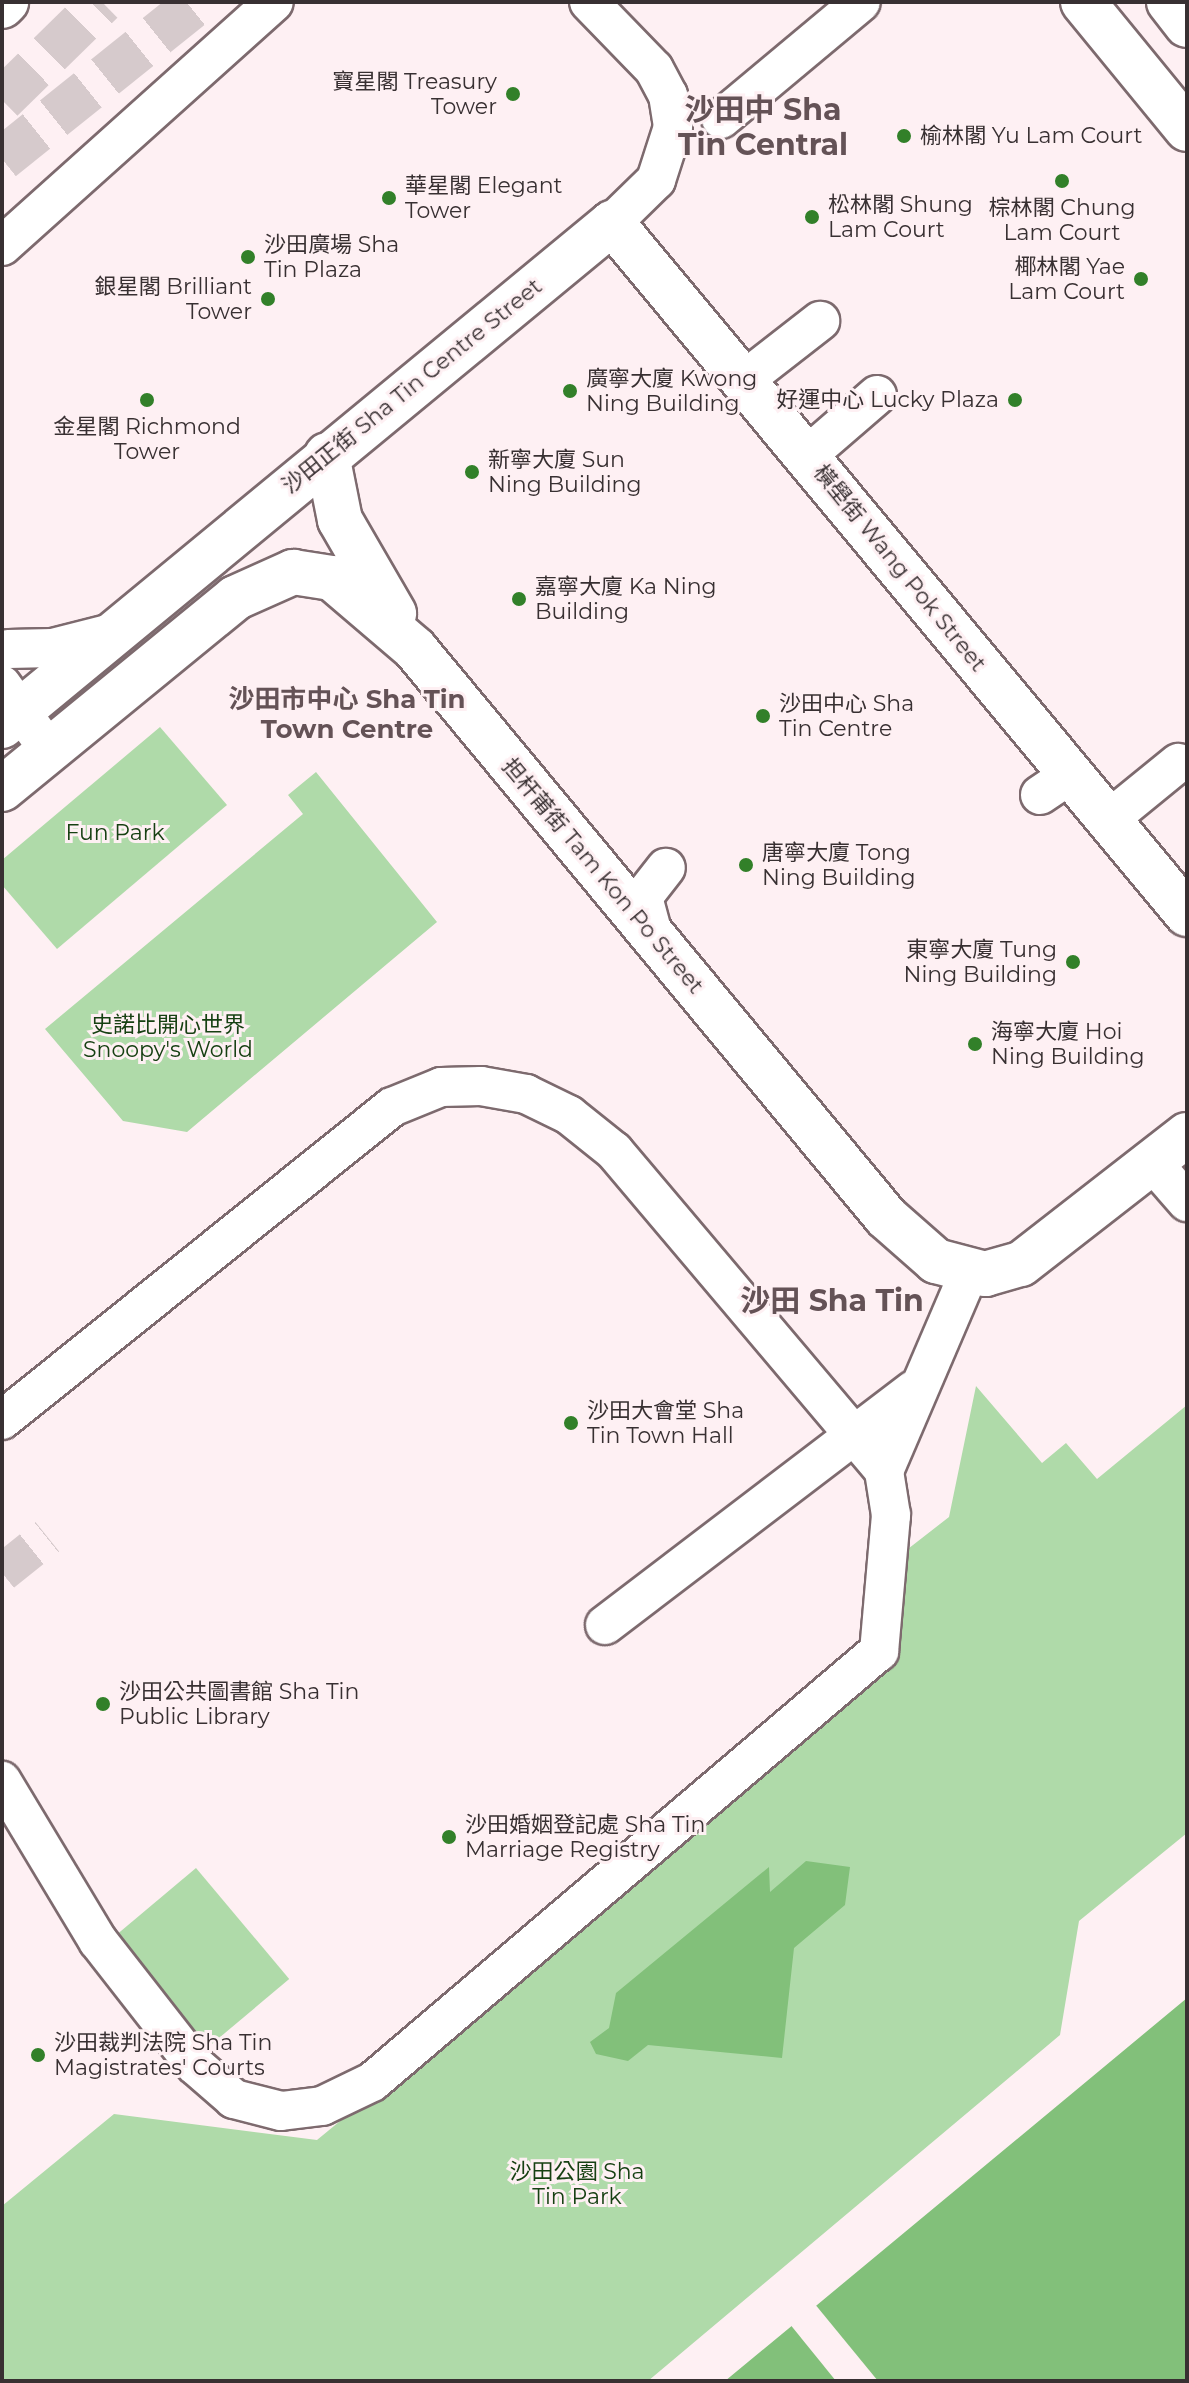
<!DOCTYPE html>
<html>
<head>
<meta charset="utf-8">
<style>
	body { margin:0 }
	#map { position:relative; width:1189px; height:2383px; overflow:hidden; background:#fef0f3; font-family:Montserrat,"Noto Sans TC",sans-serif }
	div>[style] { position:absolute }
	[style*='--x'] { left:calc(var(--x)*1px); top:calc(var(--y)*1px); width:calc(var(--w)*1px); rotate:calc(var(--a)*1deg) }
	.green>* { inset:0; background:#afdaa9; transform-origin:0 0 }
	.water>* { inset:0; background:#82c07a }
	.pier>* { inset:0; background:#fef0f3 }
	.minor-tunnel>* { height:38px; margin-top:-19px; transform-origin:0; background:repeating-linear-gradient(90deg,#d6cacc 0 38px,transparent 0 57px) }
	.highway-tunnel>* { height:44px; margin-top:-22px; transform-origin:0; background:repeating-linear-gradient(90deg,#d6cacc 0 44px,transparent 0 66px) }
	.roads { filter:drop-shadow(2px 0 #7d6a6e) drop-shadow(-2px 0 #7d6a6e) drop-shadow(0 2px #7d6a6e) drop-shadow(0 -2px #7d6a6e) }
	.minor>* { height:38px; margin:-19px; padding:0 19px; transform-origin:19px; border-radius:19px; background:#fff }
	.major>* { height:44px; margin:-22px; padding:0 22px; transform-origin:22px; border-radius:22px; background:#fff }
	.highway>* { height:44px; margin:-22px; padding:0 22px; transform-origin:22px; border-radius:22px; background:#fff }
	.dots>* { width:22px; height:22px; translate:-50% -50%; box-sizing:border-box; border:4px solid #fef0f3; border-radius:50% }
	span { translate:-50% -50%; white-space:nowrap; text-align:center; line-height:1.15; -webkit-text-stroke:6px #fef0f3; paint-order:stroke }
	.poi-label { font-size:22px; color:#383032 }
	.right { translate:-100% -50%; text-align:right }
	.left { translate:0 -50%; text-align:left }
	.street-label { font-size:22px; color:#383032 }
	.park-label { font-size:22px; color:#164012 }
	.quarter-label { font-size:26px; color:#645256; font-weight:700 }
	.district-label { font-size:30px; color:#645256; font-weight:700 }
	.frame { position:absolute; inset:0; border:4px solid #383032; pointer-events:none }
</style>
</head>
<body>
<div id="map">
	<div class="green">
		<i style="clip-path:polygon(160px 727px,227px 805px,57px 949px,2px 885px,2px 860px)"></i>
		<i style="clip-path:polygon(316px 772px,437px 922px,187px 1132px,123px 1121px,45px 1029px,303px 814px,288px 795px)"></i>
		<i style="clip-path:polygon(976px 1386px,1042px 1463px,1066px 1443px,1097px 1479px,1187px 1405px,1187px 1833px,1079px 1921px,1060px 2035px,648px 2381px,2px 2381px,2px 2206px,114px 2114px,317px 2140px,891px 1668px,904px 1552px,949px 1517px)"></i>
		<i style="left:196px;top:1868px;width:145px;height:108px;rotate:50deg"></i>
	</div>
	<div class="water">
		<i style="clip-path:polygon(806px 1861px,850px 1867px,845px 1905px,794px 1948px,782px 2058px,648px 2045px,628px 2061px,596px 2054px,590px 2042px,609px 2028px,616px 1993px,769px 1867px,770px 1892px)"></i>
		<i style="clip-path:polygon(1187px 1998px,1187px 2381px,725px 2381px,811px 2310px)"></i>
	</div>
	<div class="pier">
		<i style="clip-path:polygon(814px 2303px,878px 2381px,836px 2381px,789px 2323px)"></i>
	</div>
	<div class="minor-tunnel">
		<i style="--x:2;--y:1573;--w:58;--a:-38.7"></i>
	</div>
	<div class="highway-tunnel">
		<i style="--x:2;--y:100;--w:140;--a:-44.4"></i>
		<i style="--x:2;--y:159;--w:251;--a:-38.7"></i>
	</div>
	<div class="roads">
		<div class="minor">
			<i style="--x:589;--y:2;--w:93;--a:45.9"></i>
			<i style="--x:654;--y:69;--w:30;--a:62"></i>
			<i style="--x:668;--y:95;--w:32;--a:81"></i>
			<i style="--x:673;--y:127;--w:56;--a:107.8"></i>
			<i style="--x:656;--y:180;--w:62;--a:135.7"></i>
			<i style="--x:721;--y:119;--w:182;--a:-39.9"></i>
			<i style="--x:2;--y:246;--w:365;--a:-41.9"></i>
			<i style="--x:743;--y:381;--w:98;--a:-37.9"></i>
			<i style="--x:809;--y:454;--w:90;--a:-40.9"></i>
			<i style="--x:8;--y:649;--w:45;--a:-1.3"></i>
			<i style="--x:53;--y:648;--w:61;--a:-14.3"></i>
			<i style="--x:2;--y:685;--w:79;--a:54.3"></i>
			<i style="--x:1040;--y:795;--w:30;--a:-34"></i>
			<i style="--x:1065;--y:778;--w:29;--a:36"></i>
			<i style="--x:1107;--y:821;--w:92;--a:-39.2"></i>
			<i style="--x:654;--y:938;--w:42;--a:-105"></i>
			<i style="--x:643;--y:897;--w:37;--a:-52"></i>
			<i style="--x:1153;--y:1163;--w:52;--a:48.9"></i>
			<i style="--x:2;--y:1420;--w:500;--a:-38.75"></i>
			<i style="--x:392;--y:1107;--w:53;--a:-22.2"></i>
			<i style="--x:441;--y:1087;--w:40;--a:-1.4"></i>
			<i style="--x:481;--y:1086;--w:46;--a:10.1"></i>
			<i style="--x:526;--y:1094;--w:48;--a:26"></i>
			<i style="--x:569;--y:1115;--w:58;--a:38.7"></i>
			<i style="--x:614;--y:1151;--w:419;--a:49.8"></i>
			<i style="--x:884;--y:1471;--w:45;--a:81"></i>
			<i style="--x:891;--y:1515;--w:137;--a:95"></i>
			<i style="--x:879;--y:1651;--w:665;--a:139.63"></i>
			<i style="--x:372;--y:2082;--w:55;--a:154.4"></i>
			<i style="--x:322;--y:2106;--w:41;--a:173"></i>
			<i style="--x:281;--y:2111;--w:49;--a:-165.7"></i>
			<i style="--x:234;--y:2099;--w:52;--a:-138.9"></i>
			<i style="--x:195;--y:2065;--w:157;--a:-128"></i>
			<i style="--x:98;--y:1941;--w:187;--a:-121"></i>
			<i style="--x:884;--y:1471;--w:215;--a:-66.8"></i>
			<i style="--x:605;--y:1625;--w:387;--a:-37.3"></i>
		</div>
		<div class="major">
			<i style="--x:1083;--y:2;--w:164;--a:50.7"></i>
			<i style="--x:1169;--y:2;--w:29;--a:52"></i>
			<i style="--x:327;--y:455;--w:66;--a:78.7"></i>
			<i style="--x:340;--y:520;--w:108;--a:59.9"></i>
			<i style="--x:2;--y:726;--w:791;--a:-39.51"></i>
			<i style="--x:612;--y:223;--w:899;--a:50.24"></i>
			<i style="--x:2;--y:789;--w:301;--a:-39.3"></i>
			<i style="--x:235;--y:598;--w:64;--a:-24.1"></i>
			<i style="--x:293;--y:572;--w:39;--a:9"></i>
			<i style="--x:332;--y:578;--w:109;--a:40.5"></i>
			<i style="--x:415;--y:649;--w:738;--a:50.33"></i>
			<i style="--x:886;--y:1217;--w:67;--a:41.3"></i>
			<i style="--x:936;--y:1261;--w:51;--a:14.9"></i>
			<i style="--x:985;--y:1274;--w:37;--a:-16"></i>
			<i style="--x:1021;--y:1264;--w:210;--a:-37.9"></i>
		</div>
		<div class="highway">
			<i style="--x:2;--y:6;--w:6;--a:-45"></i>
		</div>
	</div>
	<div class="dots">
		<i style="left:513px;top:94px;background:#328029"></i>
		<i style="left:904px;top:136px;background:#328029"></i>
		<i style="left:1062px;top:181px;background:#328029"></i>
		<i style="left:389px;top:198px;background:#328029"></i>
		<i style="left:812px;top:217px;background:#328029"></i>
		<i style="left:248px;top:257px;background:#328029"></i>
		<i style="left:1141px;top:279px;background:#328029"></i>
		<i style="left:268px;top:299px;background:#328029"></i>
		<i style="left:570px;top:391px;background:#328029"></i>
		<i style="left:147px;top:400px;background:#328029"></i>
		<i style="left:1015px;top:400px;background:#328029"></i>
		<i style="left:472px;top:472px;background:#328029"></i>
		<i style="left:519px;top:599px;background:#328029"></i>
		<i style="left:763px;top:716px;background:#328029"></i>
		<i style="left:746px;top:865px;background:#328029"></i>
		<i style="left:1073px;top:962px;background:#328029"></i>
		<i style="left:975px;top:1044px;background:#328029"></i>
		<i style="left:571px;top:1423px;background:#328029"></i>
		<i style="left:103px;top:1704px;background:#328029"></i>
		<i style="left:449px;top:1837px;background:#328029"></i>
		<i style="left:38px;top:2055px;background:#328029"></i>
	</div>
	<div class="poi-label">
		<span class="right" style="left:497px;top:94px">寶星閣 Treasury<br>Tower</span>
		<span class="left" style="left:920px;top:136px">榆林閣 Yu Lam Court</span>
		<span class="left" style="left:405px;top:198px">華星閣 Elegant<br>Tower</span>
		<span class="left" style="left:828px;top:217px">松林閣 Shung<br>Lam Court</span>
		<span style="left:1062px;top:220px">棕林閣 Chung<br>Lam Court</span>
		<span class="left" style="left:264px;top:257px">沙田廣場 Sha<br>Tin Plaza</span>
		<span class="right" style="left:1125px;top:279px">椰林閣 Yae<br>Lam Court</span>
		<span class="right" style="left:252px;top:299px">銀星閣 Brilliant<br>Tower</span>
		<span class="left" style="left:586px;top:391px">廣寧大廈 Kwong<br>Ning Building</span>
		<span class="right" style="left:999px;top:400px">好運中心 Lucky Plaza</span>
		<span style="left:147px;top:439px">金星閣 Richmond<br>Tower</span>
		<span class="left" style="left:488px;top:472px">新寧大廈 Sun<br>Ning Building</span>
		<span class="left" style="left:535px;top:599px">嘉寧大廈 Ka Ning<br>Building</span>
		<span class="left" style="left:779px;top:716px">沙田中心 Sha<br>Tin Centre</span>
		<span class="left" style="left:762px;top:865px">唐寧大廈 Tong<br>Ning Building</span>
		<span class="right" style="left:1057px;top:962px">東寧大廈 Tung<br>Ning Building</span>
		<span class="left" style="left:991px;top:1044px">海寧大廈 Hoi<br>Ning Building</span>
		<span class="left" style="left:587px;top:1423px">沙田大會堂 Sha<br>Tin Town Hall</span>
		<span class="left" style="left:119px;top:1704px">沙田公共圖書館 Sha Tin<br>Public Library</span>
		<span class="left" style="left:465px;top:1837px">沙田婚姻登記處 Sha Tin<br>Marriage Registry</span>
		<span class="left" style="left:54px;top:2055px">沙田裁判法院 Sha Tin<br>Magistrates' Courts</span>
	</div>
	<div class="street-label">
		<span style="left:412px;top:386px;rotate:-39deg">沙田正街 Sha Tin Centre Street</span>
		<span style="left:900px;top:568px;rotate:51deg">橫壆街 Wang Pok Street</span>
		<span style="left:603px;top:876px;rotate:50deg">担杆莆街 Tam Kon Po Street</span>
	</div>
	<div class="park-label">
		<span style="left:115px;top:833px">Fun Park</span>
		<span style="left:168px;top:1037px">史諾比開心世界<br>Snoopy's World</span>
		<span style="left:577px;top:2184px">沙田公園 Sha<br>Tin Park</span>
	</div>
	<div class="quarter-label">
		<span style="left:347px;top:715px">沙田市中心 Sha Tin<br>Town Centre</span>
	</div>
	<div class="district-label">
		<span style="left:763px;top:127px">沙田中 Sha<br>Tin Central</span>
		<span style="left:832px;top:1301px">沙田 Sha Tin</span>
	</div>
	<div class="frame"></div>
</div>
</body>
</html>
